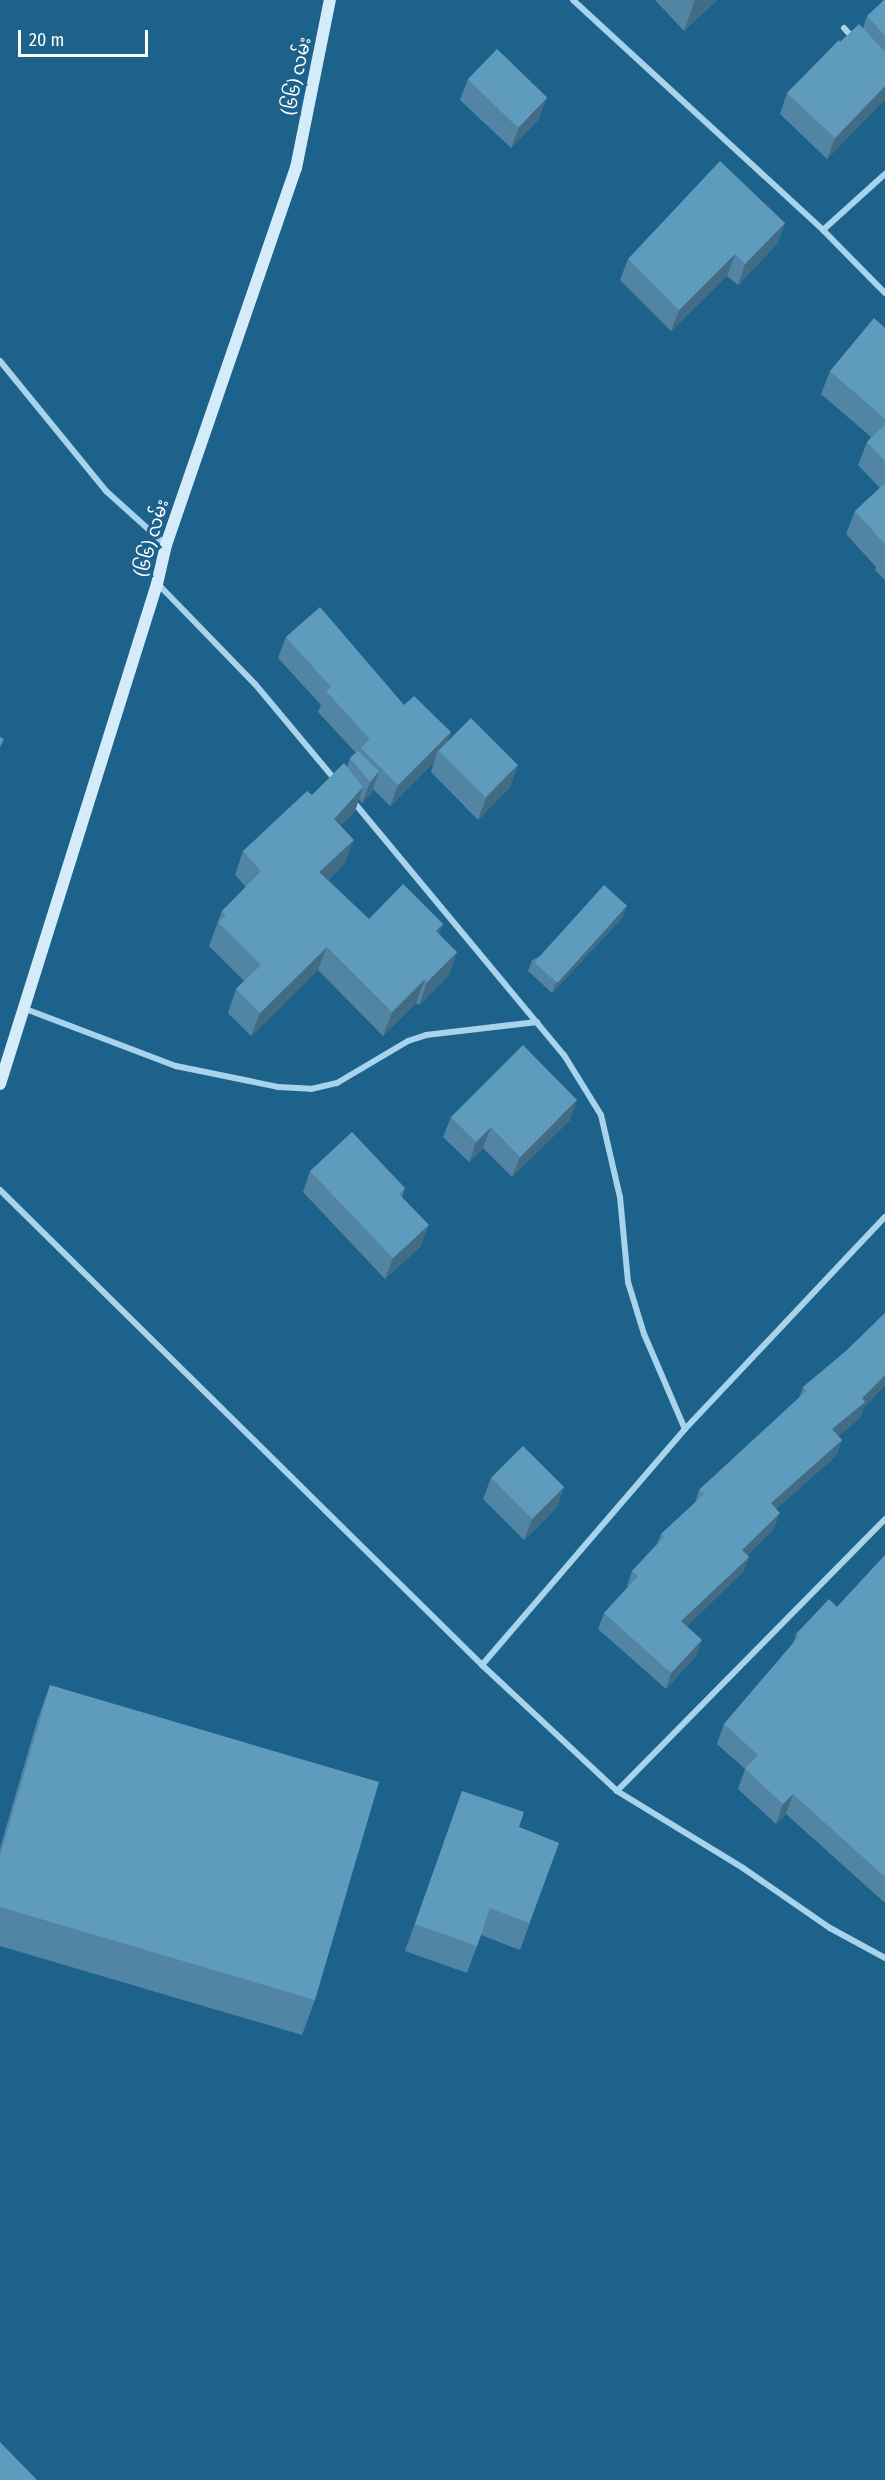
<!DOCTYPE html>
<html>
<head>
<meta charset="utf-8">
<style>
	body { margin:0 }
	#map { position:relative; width:885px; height:2480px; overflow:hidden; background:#1c628a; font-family:"Fira Sans Condensed","Noto Sans Myanmar",sans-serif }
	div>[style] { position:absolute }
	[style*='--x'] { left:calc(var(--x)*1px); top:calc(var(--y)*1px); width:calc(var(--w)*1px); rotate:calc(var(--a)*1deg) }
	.street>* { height:6px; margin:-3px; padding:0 3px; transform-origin:3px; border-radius:3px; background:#a7d4ec }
	.secondary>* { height:12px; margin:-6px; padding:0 6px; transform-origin:6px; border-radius:6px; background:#d4ebf9 }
	.wall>* { inset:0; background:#5285a3 }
	.shaded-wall>* { inset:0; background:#426c84 }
	.building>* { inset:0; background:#5f9bbd; transform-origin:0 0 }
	span { translate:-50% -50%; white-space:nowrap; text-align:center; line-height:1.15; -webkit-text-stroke:6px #1c628a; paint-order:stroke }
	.street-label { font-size:18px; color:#fff }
	.scale { position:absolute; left:18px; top:30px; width:130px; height:27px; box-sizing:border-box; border:3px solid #fff; border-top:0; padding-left:8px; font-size:18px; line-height:21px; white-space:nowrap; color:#fff; -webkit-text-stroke:4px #1c628a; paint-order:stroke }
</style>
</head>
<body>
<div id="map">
	<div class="street">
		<i style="--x:573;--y:0;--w:340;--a:42.6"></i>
		<i style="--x:823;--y:230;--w:88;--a:45.5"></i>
		<i style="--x:844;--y:28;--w:15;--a:48"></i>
		<i style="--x:823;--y:230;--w:84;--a:-42.1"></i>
		<i style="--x:0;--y:361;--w:168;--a:50.8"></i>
		<i style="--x:106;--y:491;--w:81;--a:42"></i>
		<i style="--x:158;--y:584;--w:139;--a:45.9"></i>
		<i style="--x:255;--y:684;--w:126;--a:50.1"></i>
		<i style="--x:352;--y:800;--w:332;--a:50.3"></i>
		<i style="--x:564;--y:1055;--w:70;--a:58.3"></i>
		<i style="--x:601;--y:1115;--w:84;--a:77"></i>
		<i style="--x:620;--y:1197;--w:85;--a:84.6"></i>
		<i style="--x:628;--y:1282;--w:54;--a:72.9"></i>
		<i style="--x:644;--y:1334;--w:103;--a:66.7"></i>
		<i style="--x:23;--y:1008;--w:164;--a:20.8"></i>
		<i style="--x:176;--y:1066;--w:104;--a:11.6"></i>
		<i style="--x:278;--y:1087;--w:33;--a:3"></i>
		<i style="--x:311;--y:1089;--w:27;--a:-13"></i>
		<i style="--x:337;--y:1083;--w:82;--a:-30.6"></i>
		<i style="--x:408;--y:1041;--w:19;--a:-18"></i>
		<i style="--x:426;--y:1035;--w:112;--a:-6.7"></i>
		<i style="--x:0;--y:1190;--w:677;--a:44.58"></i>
		<i style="--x:482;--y:1665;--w:185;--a:43"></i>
		<i style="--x:617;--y:1791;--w:148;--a:31.4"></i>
		<i style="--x:743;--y:1868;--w:106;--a:34.6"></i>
		<i style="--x:830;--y:1928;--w:63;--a:28.6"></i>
		<i style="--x:482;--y:1665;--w:311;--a:-49.3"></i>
		<i style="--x:685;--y:1429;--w:291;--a:-46.7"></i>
		<i style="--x:617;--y:1791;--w:382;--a:-45.4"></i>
	</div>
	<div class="secondary">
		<i style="--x:0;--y:1084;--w:524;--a:-72.57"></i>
		<i style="--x:157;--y:584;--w:40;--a:-77"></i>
		<i style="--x:166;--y:545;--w:399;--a:-71"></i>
		<i style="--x:296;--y:168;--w:171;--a:-78.6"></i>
	</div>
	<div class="wall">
		<i style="clip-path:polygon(655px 0,717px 0,684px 31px)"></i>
		<i style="clip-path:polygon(885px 0,885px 99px,827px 159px,780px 114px,787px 93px,840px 42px,863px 28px,867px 16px)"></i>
		<i style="clip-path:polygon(468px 79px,539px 119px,511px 148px,460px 100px)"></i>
		<i style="clip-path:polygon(785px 223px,777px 244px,738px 285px,727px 276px,671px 331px,620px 280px,628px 259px)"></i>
		<i style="clip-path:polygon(885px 328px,885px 580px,875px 570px,876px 567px,846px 534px,855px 511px,880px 488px,858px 465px,867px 442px,871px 437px,821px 394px,830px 371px)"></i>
		<i style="clip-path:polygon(286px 637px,451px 732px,447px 742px,518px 765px,510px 787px,478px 820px,431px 772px,434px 762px,390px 806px,373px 789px,372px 792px,362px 803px,359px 799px,355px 811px,340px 826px,345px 863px,328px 880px,369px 919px,443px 924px,439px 935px,457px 952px,448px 976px,419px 1005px,416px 1003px,383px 1036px,318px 970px,251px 1036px,228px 1013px,236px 989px,244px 981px,209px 946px,222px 911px,246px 887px,235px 875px,243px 851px,347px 767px,350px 758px,356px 753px,318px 712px,321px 705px,278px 658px)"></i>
		<i style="clip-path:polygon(623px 917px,552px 993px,528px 971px,532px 960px)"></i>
		<i style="clip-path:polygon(451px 1117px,570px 1120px,512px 1177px,483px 1148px,469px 1162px,443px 1137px)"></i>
		<i style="clip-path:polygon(310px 1171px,405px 1188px,402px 1197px,421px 1246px,385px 1279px,303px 1192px)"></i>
		<i style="clip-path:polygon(885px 1313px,885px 1385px,864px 1407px,860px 1418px,838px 1436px,842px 1440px,836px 1456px,776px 1509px,774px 1529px,747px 1555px,749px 1557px,743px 1572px,687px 1626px,696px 1656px,666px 1689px,598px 1629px,604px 1613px,628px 1587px,627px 1586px,632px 1571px,657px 1544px,661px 1534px,695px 1503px,699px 1490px,799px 1398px,803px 1387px,846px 1351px)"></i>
		<i style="clip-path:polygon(491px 1478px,564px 1487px,556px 1508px,524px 1540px,483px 1499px)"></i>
		<i style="clip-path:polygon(885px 1555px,885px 1903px,786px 1814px,776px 1824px,738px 1789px,745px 1769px,717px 1744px,724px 1724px,793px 1644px,796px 1634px,837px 1607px)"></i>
		<i style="clip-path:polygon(50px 1685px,315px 2000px,302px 2035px,0 1946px,0 1848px,37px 1721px)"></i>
		<i style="clip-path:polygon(462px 1791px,519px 1827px,559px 1843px,520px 1950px,481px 1935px,467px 1973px,405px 1951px)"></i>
	</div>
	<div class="shaded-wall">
		<i style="clip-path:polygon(695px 0,717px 0,684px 31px)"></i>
		<i style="clip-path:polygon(885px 86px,885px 99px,827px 159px,835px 138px)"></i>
		<i style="clip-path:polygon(547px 98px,539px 119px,511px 148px,519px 127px)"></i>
		<i style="clip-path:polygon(785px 223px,777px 244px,738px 285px,745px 264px)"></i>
		<i style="clip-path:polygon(735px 254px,727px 276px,671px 331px,679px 310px)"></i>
		<i style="clip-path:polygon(451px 732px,443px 753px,438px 750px,434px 762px,390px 806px,398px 785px)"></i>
		<i style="clip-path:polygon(518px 765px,510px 787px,478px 820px,486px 798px)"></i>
		<i style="clip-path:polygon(379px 771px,372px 792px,362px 803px,370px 782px)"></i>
		<i style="clip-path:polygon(363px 787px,355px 811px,325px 842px,334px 819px)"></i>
		<i style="clip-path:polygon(354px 840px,345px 863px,311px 896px,319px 872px)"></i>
		<i style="clip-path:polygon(627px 906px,623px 917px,552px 993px,556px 982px)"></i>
		<i style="clip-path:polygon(443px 924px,435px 948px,436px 931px)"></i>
		<i style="clip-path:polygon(327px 947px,318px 970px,251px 1036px,260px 1013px)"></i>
		<i style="clip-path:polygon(457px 952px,448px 976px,419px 1005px,427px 982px)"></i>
		<i style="clip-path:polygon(425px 979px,416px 1003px,383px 1036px,392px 1012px)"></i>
		<i style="clip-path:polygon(577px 1100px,570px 1120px,512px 1177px,520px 1157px)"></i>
		<i style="clip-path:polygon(491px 1127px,483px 1148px,469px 1162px,476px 1142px)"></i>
		<i style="clip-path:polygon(429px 1225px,421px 1246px,385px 1279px,393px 1258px)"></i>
		<i style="clip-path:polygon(885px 1375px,885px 1385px,864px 1407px,860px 1418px,827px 1445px,832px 1429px)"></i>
		<i style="clip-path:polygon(842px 1440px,836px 1456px,765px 1519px,771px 1503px)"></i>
		<i style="clip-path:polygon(564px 1487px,556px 1508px,524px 1540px,532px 1519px)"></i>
		<i style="clip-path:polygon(780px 1513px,774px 1529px,737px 1566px,742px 1550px)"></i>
		<i style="clip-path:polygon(749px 1557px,743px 1572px,676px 1637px,681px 1621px)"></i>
		<i style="clip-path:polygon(702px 1640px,696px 1656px,666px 1689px,671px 1673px)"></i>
		<i style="clip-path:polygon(793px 1794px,786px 1814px,776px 1824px,783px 1804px)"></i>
	</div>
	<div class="building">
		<i style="clip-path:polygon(884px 0,885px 0,885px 36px,867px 16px)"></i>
		<i style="clip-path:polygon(859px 24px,885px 52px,885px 86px,835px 138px,787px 93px,839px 40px,840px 42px)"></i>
		<i style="left:497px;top:49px;width:70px;height:42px;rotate:44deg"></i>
		<i style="clip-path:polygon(720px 161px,785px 223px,745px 264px,735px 254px,679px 310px,628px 259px)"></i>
		<i style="clip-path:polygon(874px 318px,885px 328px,885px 419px,830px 371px)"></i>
		<i style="clip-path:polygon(885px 425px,885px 461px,867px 442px)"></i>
		<i style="clip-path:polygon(885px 483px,885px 544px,855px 511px)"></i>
		<i style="clip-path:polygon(320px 607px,404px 705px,414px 696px,451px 732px,398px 785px,361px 748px,370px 739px,326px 691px,331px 687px,286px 637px)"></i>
		<i style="left:471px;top:718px;width:66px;height:46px;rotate:45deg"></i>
		<i style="clip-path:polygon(0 737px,4px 739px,0 747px)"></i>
		<i style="clip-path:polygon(358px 751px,379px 771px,370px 782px,350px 758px)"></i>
		<i style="clip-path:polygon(344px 763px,363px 787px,334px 819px,354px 840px,319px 872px,369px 919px,403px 884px,443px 924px,436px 931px,457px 952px,427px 982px,425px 979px,392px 1012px,327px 947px,260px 1013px,236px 989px,261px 965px,218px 922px,226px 915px,222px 911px,261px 871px,243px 851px,307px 791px,312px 795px)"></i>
		<i style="left:604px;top:885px;width:31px;height:104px;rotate:42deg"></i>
		<i style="clip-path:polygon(523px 1045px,577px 1100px,520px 1157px,491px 1127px,476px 1142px,451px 1117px)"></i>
		<i style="clip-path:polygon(352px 1132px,405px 1188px,399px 1194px,429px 1225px,393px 1258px,310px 1171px)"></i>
		<i style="clip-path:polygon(885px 1313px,885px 1375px,862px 1398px,865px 1402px,832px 1429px,842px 1440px,771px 1503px,780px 1513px,742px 1550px,749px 1557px,681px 1621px,702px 1640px,671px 1673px,604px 1613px,638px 1576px,632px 1571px,664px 1537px,661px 1534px,704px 1494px,699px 1490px,806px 1391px,803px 1387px,846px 1351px)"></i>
		<i style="left:523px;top:1446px;width:58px;height:45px;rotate:45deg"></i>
		<i style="clip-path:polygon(885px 1555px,885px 1877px,793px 1794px,783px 1804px,745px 1769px,758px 1755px,724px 1724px,799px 1636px,796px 1634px,829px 1599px,837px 1607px)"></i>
		<i style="clip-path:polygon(50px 1685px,379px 1782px,315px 2000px,0 1907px,0 1856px)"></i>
		<i style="clip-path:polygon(462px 1791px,524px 1812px,519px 1827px,559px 1843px,529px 1923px,490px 1908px,477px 1946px,415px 1924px)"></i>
		<i style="clip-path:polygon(0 2442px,37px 2480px,0 2480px)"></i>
	</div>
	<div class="street-label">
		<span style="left:297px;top:76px;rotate:-78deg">(၆၆) လမ်း</span>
		<span style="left:152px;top:538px;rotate:-74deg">(၆၆) လမ်း</span>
	</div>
	<div class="scale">20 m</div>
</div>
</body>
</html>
